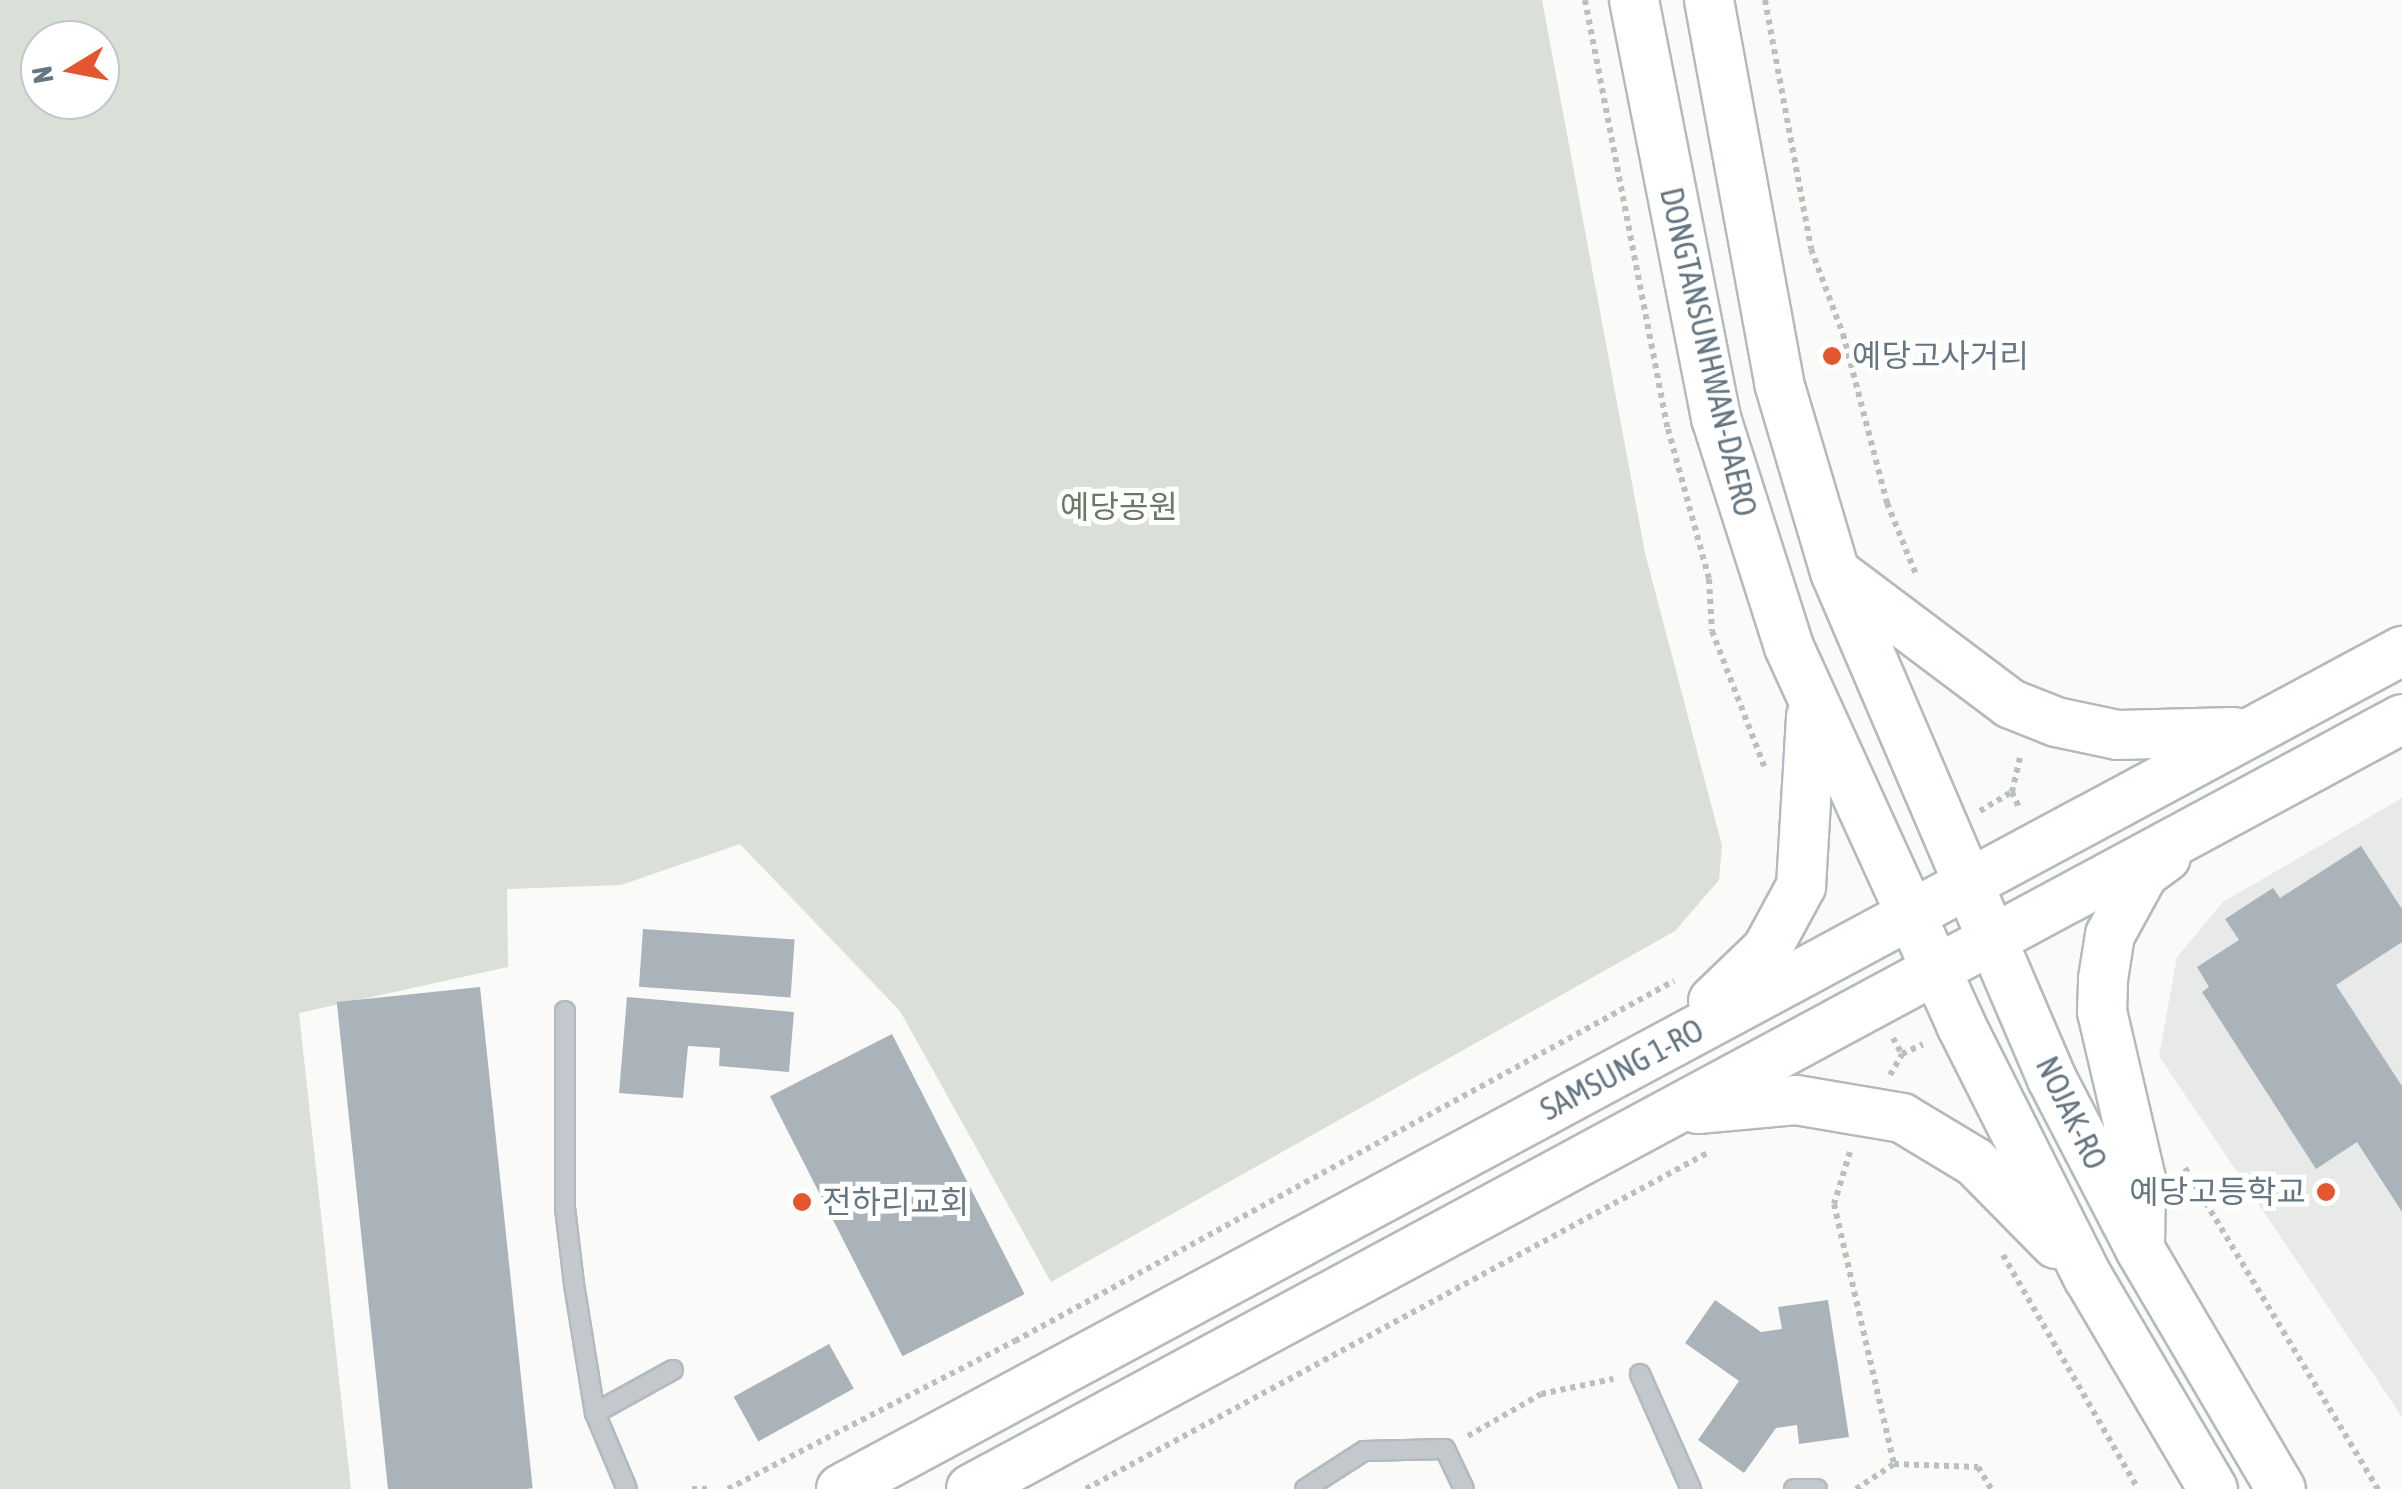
<!DOCTYPE html>
<html>
<head>
<meta charset="utf-8">
<style>
	body { margin:0 }
	#map { position:relative; width:2402px; height:1489px; overflow:hidden; background:#fafaf8; font-family:"Asap Condensed","Noto Sans KR",sans-serif }
	div>[style] { position:absolute }
	[style*='--x'] { left:calc(var(--x)*1px); top:calc(var(--y)*1px); width:calc(var(--w)*1px); rotate:calc(var(--a)*1deg) }
	.built>* { inset:0; background:#e8e9e9 }
	.green>* { inset:0; background:#dadfd7 }
	.building>* { inset:0; background:#aab3b9; transform-origin:0 0 }
	.path>* { height:6px; margin-top:-3px; transform-origin:0; background:repeating-linear-gradient(90deg,#bbbfc2 0 5px,transparent 0 10px) }
	.roads { filter:drop-shadow(2px 0 #b3babf) drop-shadow(-2px 0 #b3babf) drop-shadow(0 2px #b3babf) drop-shadow(0 -2px #b3babf) }
	.lane>* { height:18px; margin:-9px; padding:0 9px; transform-origin:9px; border-radius:9px; background:#c3c8cc }
	.secondary>* { height:48px; margin:-24px; padding:0 24px; transform-origin:24px; border-radius:24px; background:#fff }
	.dots>* { width:28px; height:28px; translate:-50% -50%; box-sizing:border-box; border:5px solid #fff; border-radius:50% }
	span { translate:-50% -50%; white-space:nowrap; text-align:center; line-height:1.15; -webkit-text-stroke:10px #fff; paint-order:stroke }
	.street-label { font-size:32px; color:#657683 }
	.poi-label { font-size:32px; color:#657683 }
	.left { translate:0 -50%; text-align:left }
	.right { translate:-100% -50%; text-align:right }
	.park-label { font-size:32px; color:#687a64 }
	.north { position:absolute; left:20px; top:20px; width:100px; height:100px; box-sizing:border-box; background:#fff; border:2px solid #c1c8cd; border-radius:50%; rotate:260deg; font-size:28px; font-weight:700; line-height:40px; text-align:center; color:#657683 }
	.north::after { content:''; display:block; margin:auto; width:35px; height:45px; background:#e4572e; clip-path:polygon(50% 0,100% 100%,50% 72%,0 100%) }
</style>
</head>
<body>
<div id="map">
	<div class="built">
		<i style="clip-path:polygon(2402px 798px,2402px 1417px,2159px 1056px,2177px 957px,2223px 902px)"></i>
	</div>
	<div class="green">
		<i style="clip-path:polygon(evenodd,0 0,1542px 0,1645px 553px,1722px 846px,1719px 880px,1675px 931px,1051px 1282px,900px 1011px,740px 844px,621px 885px,507px 889px,508px 967px,299px 1013px,351px 1489px,0 1489px,0 0,100px 40px,100px 100px,40px 100px,40px 40px,100px 40px)"></i>
	</div>
	<div class="building">
		<i style="clip-path:polygon(2361px 846px,2402px 909px,2402px 942px,2336px 985px,2402px 1086px,2402px 1212px,2357px 1142px,2316px 1169px,2202px 992px,2209px 987px,2197px 967px,2239px 940px,2225px 919px,2273px 888px,2280px 898px)"></i>
		<i style="left:643px;top:929px;width:152px;height:58px;rotate:4deg"></i>
		<i style="left:480px;top:987px;width:504px;height:144px;rotate:84deg"></i>
		<i style="clip-path:polygon(627px 997px,794px 1012px,789px 1072px,719px 1066px,720px 1048px,688px 1046px,683px 1098px,619px 1093px)"></i>
		<i style="left:892px;top:1034px;width:292px;height:137px;rotate:63deg"></i>
		<i style="clip-path:polygon(1715px 1300px,1761px 1332px,1782px 1329px,1778px 1307px,1828px 1300px,1849px 1437px,1799px 1444px,1797px 1425px,1776px 1428px,1744px 1473px,1698px 1440px,1739px 1381px,1685px 1343px)"></i>
		<i style="left:829px;top:1344px;width:51px;height:109px;rotate:61deg"></i>
	</div>
	<div class="path">
		<i style="--x:1585;--y:0;--w:437;--a:79.1"></i>
		<i style="--x:1668;--y:429;--w:156;--a:74.7"></i>
		<i style="--x:1709;--y:579;--w:52;--a:86.7"></i>
		<i style="--x:1712;--y:631;--w:145;--a:68.9"></i>
		<i style="--x:1765;--y:0;--w:253;--a:79.5"></i>
		<i style="--x:1811;--y:249;--w:91;--a:69.4"></i>
		<i style="--x:1843;--y:334;--w:175;--a:75.4"></i>
		<i style="--x:1887;--y:503;--w:80;--a:67.9"></i>
		<i style="--x:2012;--y:792;--w:39;--a:-77"></i>
		<i style="--x:1980;--y:811;--w:37;--a:-31"></i>
		<i style="--x:2012;--y:792;--w:20;--a:66"></i>
		<i style="--x:1893;--y:1038;--w:18;--a:61"></i>
		<i style="--x:1890;--y:1075;--w:24;--a:-60"></i>
		<i style="--x:1902;--y:1054;--w:23;--a:-25"></i>
		<i style="--x:1850;--y:1152;--w:54;--a:107.1"></i>
		<i style="--x:1834;--y:1204;--w:267;--a:77"></i>
		<i style="--x:2185;--y:1168;--w:375;--a:59"></i>
		<i style="--x:2003;--y:1255;--w:270;--a:60"></i>
		<i style="--x:1468;--y:1436;--w:84;--a:-29.9"></i>
		<i style="--x:1541;--y:1394;--w:74;--a:-11.8"></i>
		<i style="--x:692;--y:1489;--w:18;--a:0"></i>
		<i style="--x:728;--y:1489;--w:323;--a:-27.3"></i>
		<i style="--x:1015;--y:1341;--w:751;--a:-28.65"></i>
		<i style="--x:1086;--y:1489;--w:708;--a:-28.41"></i>
		<i style="--x:1856;--y:1489;--w:45;--a:-33.3"></i>
		<i style="--x:1894;--y:1464;--w:84;--a:2"></i>
		<i style="--x:1978;--y:1467;--w:26;--a:59"></i>
	</div>
	<div class="roads">
		<div class="lane">
			<i style="--x:565;--y:1011;--w:197;--a:90"></i>
			<i style="--x:565;--y:1208;--w:77;--a:83.2"></i>
			<i style="--x:574;--y:1284;--w:131;--a:80.8"></i>
			<i style="--x:595;--y:1413;--w:82;--a:67.2"></i>
			<i style="--x:1640;--y:1374;--w:126;--a:66.1"></i>
			<i style="--x:595;--y:1413;--w:89;--a:-28.9"></i>
			<i style="--x:1305;--y:1489;--w:70;--a:-32.8"></i>
			<i style="--x:1364;--y:1451;--w:81;--a:-1.4"></i>
			<i style="--x:1445;--y:1449;--w:44;--a:64.6"></i>
			<i style="--x:1794;--y:1489;--w:23;--a:0"></i>
		</div>
		<div class="secondary">
			<i style="--x:1634;--y:0;--w:426;--a:78.9"></i>
			<i style="--x:1716;--y:418;--w:240;--a:72.3"></i>
			<i style="--x:1789;--y:647;--w:415;--a:65.5"></i>
			<i style="--x:1961;--y:1025;--w:282;--a:63.3"></i>
			<i style="--x:2088;--y:1277;--w:246;--a:59.5"></i>
			<i style="--x:1709;--y:0;--w:389;--a:79.6"></i>
			<i style="--x:1779;--y:383;--w:197;--a:73.5"></i>
			<i style="--x:1835;--y:572;--w:551;--a:66.83"></i>
			<i style="--x:2052;--y:1079;--w:191;--a:62.6"></i>
			<i style="--x:2140;--y:1249;--w:278;--a:59.6"></i>
			<i style="--x:1839;--y:575;--w:215;--a:36.9"></i>
			<i style="--x:2011;--y:704;--w:48;--a:21.8"></i>
			<i style="--x:2056;--y:722;--w:63;--a:11.8"></i>
			<i style="--x:2118;--y:735;--w:116;--a:-1.5"></i>
			<i style="--x:1713;--y:1001;--w:75;--a:-43.9"></i>
			<i style="--x:1767;--y:949;--w:72;--a:-61.6"></i>
			<i style="--x:1801;--y:886;--w:170;--a:-86.6"></i>
			<i style="--x:1698;--y:1109;--w:98;--a:-5.2"></i>
			<i style="--x:1796;--y:1100;--w:108;--a:9.6"></i>
			<i style="--x:1902;--y:1118;--w:85;--a:31.1"></i>
			<i style="--x:1975;--y:1162;--w:115;--a:45.4"></i>
			<i style="--x:2140;--y:1245;--w:66;--a:-89.1"></i>
			<i style="--x:2141;--y:1179;--w:171;--a:-103.1"></i>
			<i style="--x:2102;--y:1012;--w:33;--a:-88"></i>
			<i style="--x:2103;--y:979;--w:45;--a:-81"></i>
			<i style="--x:2110;--y:935;--w:71;--a:-61.3"></i>
			<i style="--x:2144;--y:873;--w:27;--a:-36"></i>
			<i style="--x:841;--y:1489;--w:1772;--a:-28.23"></i>
			<i style="--x:971;--y:1489;--w:1625;--a:-28.28"></i>
		</div>
	</div>
	<div class="dots">
		<i style="left:1832px;top:356px;background:#e4572e"></i>
		<i style="left:2326px;top:1192px;background:#e4572e"></i>
		<i style="left:802px;top:1202px;background:#e4572e"></i>
	</div>
	<div class="street-label">
		<span style="left:1708px;top:352px;rotate:77deg">DONGTANSUNHWAN-DAERO</span>
		<span style="left:1622px;top:1070px;rotate:-28deg">SAMSUNG 1-RO</span>
		<span style="left:2071px;top:1113px;rotate:64deg">NOJAK-RO</span>
	</div>
	<div class="poi-label">
		<span class="left" style="left:1852px;top:356px">예당고사거리</span>
		<span class="right" style="left:2306px;top:1192px">예당고등학교</span>
		<span class="left" style="left:822px;top:1202px">전하리교회</span>
	</div>
	<div class="park-label">
		<span style="left:1119px;top:507px">예당공원</span>
	</div>
	<div class="north">N</div>
</div>
</body>
</html>
